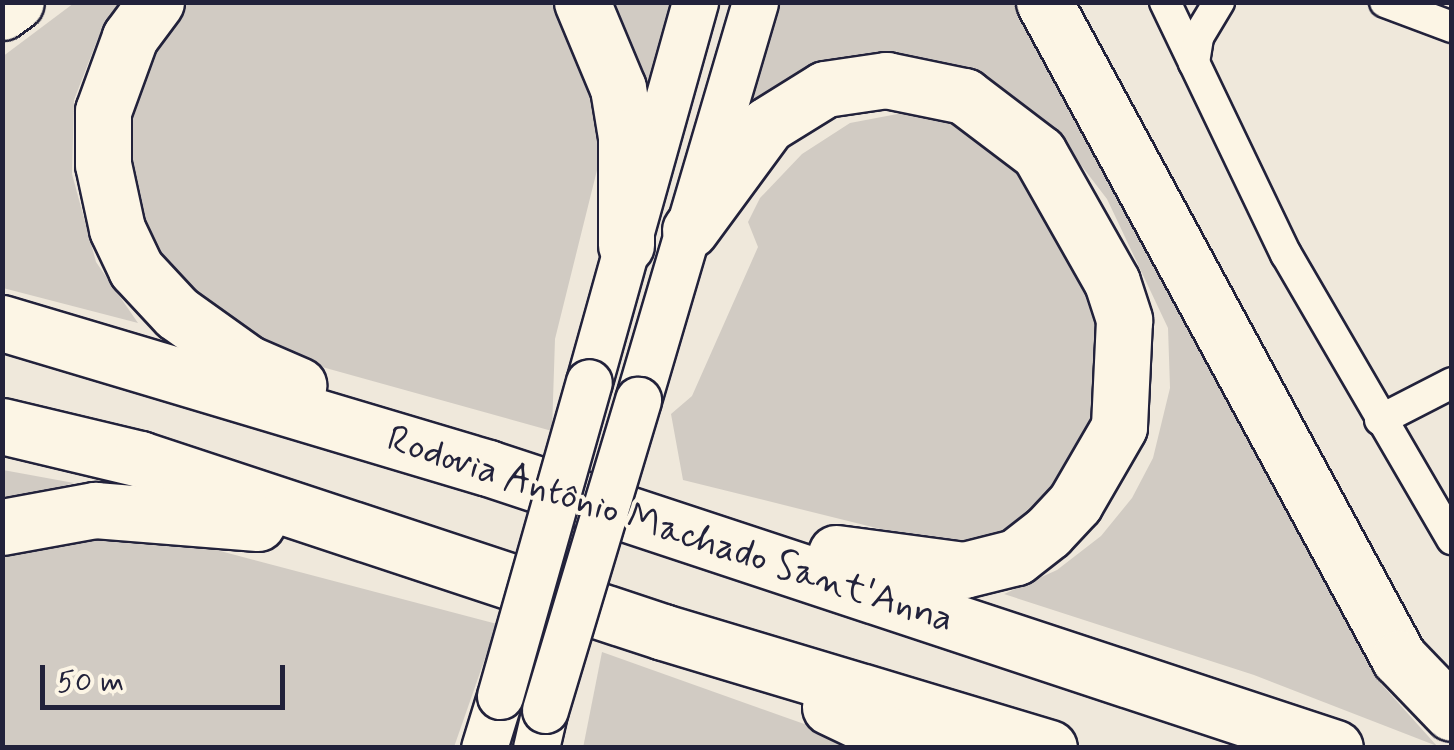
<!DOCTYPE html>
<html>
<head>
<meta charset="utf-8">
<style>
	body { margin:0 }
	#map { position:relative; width:1454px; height:750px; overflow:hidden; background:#efe8db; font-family:Mynerve,sans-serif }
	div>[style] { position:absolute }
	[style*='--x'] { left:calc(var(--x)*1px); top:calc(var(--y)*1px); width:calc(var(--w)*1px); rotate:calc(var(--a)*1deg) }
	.green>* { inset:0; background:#d1cbc3 }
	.roads { filter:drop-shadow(2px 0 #22223b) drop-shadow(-2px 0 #22223b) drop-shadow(0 2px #22223b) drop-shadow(0 -2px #22223b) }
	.street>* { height:30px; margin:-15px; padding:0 15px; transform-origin:15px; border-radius:15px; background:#fcf5e5 }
	.secondary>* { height:45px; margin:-22.5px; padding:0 22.5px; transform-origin:22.5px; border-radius:22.5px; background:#fcf5e5 }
	.highway>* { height:55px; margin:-27.5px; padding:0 27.5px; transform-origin:27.5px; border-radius:27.5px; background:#fcf5e5 }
	.bridges { filter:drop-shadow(2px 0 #22223b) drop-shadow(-2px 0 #22223b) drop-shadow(0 2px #22223b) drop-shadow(0 -2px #22223b) }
	.secondary-bridge>* { height:45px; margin:-22.5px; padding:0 22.5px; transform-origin:22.5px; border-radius:22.5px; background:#fcf5e5 }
	span { translate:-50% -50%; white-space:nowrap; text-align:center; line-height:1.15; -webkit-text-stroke:8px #fcf5e5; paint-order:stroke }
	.street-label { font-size:38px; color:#22223b }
	.frame { position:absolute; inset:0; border:5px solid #22223b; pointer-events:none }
	.scale { position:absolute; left:40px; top:665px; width:245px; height:45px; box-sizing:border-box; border:5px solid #22223b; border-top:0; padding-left:12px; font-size:30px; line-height:35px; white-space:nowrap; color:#22223b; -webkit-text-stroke:8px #fcf5e5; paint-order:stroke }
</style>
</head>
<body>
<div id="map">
	<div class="green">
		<i style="clip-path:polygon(74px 3px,122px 3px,98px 38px,74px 100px,72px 174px,96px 262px,138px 323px,3px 288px,2px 57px)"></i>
		<i style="clip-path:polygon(177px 3px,565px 3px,593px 65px,602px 150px,555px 339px,552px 431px,261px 350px,218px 327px,140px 235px,128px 172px,126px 98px)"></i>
		<i style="clip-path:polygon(606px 3px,675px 3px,642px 116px,627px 36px)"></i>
		<i style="clip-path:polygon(778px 3px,1020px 3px,1375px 677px,1437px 746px,1254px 675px,1004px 594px,1057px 570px,1101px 536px,1132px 498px,1153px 458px,1170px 388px,1168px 328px,1107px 199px,1051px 126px,985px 84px,930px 69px,739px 148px)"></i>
		<i style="clip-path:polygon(908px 112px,976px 130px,1034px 174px,1114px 332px,1099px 432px,1023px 530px,973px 552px,683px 480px,671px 414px,692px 396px,758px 247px,748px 222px,760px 198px,802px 154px,850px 123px)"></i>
		<i style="clip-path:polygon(3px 470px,74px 483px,3px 502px)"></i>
		<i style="clip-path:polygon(137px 529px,497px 624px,454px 747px,3px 747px,2px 542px)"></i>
		<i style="clip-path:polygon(602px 652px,869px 747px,583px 748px)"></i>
	</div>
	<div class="roads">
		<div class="street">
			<i style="--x:1165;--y:2;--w:280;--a:64.4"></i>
			<i style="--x:1286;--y:254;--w:330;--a:59.8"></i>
			<i style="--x:1385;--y:2;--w:72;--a:20.5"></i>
			<i style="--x:1194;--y:63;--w:26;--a:-81"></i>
			<i style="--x:1198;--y:37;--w:41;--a:-59"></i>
			<i style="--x:1380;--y:420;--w:81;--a:-27.2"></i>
		</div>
		<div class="secondary">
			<i style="--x:589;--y:382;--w:395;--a:-74.4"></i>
			<i style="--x:638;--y:400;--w:415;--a:-73.6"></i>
			<i style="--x:484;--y:748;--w:54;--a:-72.9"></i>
			<i style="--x:536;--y:748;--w:39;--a:-77"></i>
		</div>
		<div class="highway">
			<i style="--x:156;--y:2;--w:44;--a:126.6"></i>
			<i style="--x:130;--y:37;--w:79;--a:110"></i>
			<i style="--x:103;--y:111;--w:53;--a:90"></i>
			<i style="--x:103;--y:164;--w:66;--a:77.8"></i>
			<i style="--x:117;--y:229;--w:44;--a:64.6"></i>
			<i style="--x:136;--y:269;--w:60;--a:47"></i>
			<i style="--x:177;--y:313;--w:86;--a:35.5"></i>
			<i style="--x:247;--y:363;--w:56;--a:23.3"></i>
			<i style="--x:582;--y:2;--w:93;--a:67.3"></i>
			<i style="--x:618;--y:88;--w:50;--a:80.7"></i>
			<i style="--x:626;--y:137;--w:108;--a:90"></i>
			<i style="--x:1044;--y:2;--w:746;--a:61.58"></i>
			<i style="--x:1399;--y:658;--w:76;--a:46.1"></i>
			<i style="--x:2;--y:12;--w:17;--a:-36"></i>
			<i style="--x:690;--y:230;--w:130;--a:-53.7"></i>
			<i style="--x:767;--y:125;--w:68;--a:-31.8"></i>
			<i style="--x:825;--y:89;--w:62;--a:-8.4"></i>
			<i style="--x:886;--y:80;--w:80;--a:11.6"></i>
			<i style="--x:964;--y:96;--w:94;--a:37.2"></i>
			<i style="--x:1039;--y:153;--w:148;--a:60.5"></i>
			<i style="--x:1112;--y:282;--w:40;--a:72"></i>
			<i style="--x:1124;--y:320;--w:107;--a:92.7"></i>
			<i style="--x:1119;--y:427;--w:88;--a:120.1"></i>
			<i style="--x:1075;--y:503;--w:40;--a:133"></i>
			<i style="--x:1048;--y:532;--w:41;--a:142"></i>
			<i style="--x:1016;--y:557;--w:54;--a:166"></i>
			<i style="--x:964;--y:570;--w:129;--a:-172.4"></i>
			<i style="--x:2;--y:323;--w:507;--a:16.61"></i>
			<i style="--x:488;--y:468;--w:892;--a:18.29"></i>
			<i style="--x:2;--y:426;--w:142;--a:13.4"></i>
			<i style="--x:140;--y:459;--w:551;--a:18.3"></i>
			<i style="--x:663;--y:632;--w:403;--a:16.7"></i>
			<i style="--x:2;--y:527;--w:95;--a:-10.4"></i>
			<i style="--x:95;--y:510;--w:163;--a:4.6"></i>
			<i style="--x:830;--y:707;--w:95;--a:25.5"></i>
		</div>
	</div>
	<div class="bridges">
		<div class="secondary-bridge">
			<i style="--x:500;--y:696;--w:326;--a:-74.2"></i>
			<i style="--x:545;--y:710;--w:324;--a:-73.3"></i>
		</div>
	</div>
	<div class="street-label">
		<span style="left:670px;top:530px;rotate:18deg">Rodovia Antônio Machado Sant'Anna</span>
	</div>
	<div class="frame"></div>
	<div class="scale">50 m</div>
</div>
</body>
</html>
